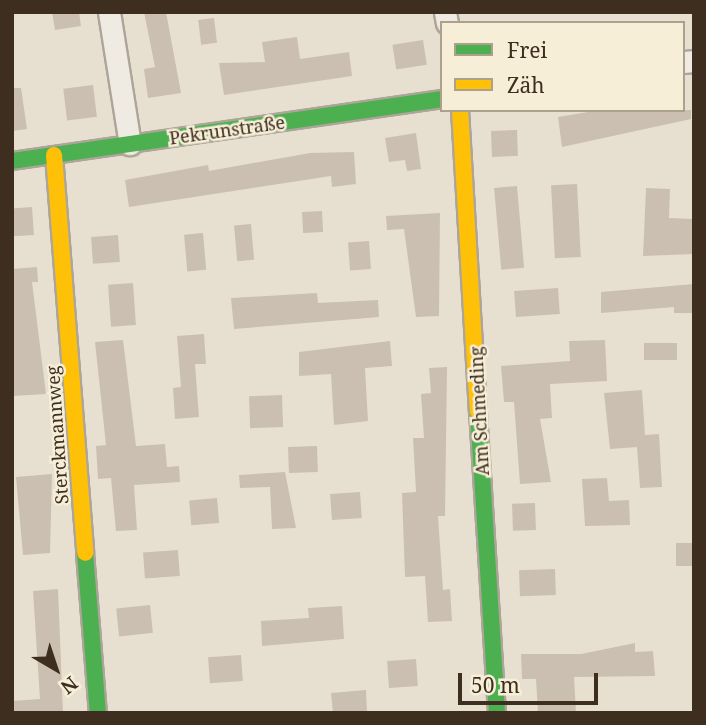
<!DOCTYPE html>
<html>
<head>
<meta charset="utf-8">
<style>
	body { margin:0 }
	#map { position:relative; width:706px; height:725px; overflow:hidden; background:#e7e0d1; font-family:"Noto Serif",serif }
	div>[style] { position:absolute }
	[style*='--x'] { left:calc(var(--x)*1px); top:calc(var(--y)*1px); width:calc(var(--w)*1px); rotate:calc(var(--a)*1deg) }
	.building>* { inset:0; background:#cbbfb2; transform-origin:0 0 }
	.roads { filter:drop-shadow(2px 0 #ada599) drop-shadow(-2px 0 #ada599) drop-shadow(0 2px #ada599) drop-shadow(0 -2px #ada599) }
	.street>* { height:21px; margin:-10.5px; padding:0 10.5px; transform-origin:10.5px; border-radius:10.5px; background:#efebe3 }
	.fast>* { height:16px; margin:-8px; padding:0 8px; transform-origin:8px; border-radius:8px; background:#4caf50 }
	.slow>* { height:16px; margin:-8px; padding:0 8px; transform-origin:8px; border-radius:8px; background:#ffc107 }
	span { translate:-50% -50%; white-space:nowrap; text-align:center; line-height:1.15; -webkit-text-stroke:5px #f7eed8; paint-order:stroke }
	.street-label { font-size:18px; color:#3d2e20 }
	.frame { position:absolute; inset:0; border:14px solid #3d2e20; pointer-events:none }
	.legend { position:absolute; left:440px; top:21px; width:245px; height:91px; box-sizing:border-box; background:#f7eed8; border:2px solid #ada18e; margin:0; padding:9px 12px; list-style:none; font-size:21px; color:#3d2e20 }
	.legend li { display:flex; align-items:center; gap:14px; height:35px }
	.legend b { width:35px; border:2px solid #ada18e }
	.north { position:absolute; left:21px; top:634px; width:70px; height:70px; -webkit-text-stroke:5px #f7eed8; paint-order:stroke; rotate:141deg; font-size:19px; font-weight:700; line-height:28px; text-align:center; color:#3d2e20 }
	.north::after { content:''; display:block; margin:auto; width:24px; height:32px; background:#3d2e20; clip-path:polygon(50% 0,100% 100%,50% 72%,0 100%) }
	.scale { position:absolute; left:458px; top:673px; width:140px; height:32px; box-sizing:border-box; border:4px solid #3d2e20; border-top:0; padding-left:9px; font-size:21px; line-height:24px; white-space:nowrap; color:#3d2e20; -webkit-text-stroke:5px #f7eed8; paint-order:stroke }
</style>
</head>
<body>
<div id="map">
	<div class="building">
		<i style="clip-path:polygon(52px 12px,79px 12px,81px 26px,55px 30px)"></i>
		<i style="clip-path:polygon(144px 12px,166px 12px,181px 93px,148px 98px,144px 69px,155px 67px)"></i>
		<i style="left:214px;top:18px;width:25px;height:16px;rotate:83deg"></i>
		<i style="clip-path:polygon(297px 37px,300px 59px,349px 52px,352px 76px,224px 95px,219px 63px,265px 62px,262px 42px)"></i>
		<i style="left:423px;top:40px;width:25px;height:31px;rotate:81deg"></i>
		<i style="left:93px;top:85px;width:32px;height:30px;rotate:83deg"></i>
		<i style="clip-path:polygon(12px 88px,21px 88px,27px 129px,12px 131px)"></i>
		<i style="clip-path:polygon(600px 110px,691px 110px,691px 119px,562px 147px,558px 117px)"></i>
		<i style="left:517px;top:130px;width:26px;height:26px;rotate:88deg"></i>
		<i style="clip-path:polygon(416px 133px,421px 169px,407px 171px,405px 160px,389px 162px,385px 138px)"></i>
		<i style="clip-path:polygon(354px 152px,356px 184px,332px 187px,331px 176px,129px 207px,125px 180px,208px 165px,209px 171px,310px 153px)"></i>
		<i style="left:577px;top:184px;width:73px;height:26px;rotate:87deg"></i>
		<i style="left:517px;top:186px;width:82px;height:23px;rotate:85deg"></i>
		<i style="clip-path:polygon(646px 188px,670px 189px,669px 218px,694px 219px,694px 254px,643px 256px)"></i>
		<i style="left:32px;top:207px;width:28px;height:20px;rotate:86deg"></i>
		<i style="left:322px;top:211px;width:21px;height:20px;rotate:87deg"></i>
		<i style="clip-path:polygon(440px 213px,439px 316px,416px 317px,404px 229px,387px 230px,386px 216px)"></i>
		<i style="left:251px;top:224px;width:36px;height:17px;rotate:85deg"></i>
		<i style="left:203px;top:233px;width:37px;height:19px;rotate:85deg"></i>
		<i style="left:118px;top:235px;width:27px;height:27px;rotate:86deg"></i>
		<i style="left:369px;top:241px;width:28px;height:21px;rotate:86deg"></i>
		<i style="clip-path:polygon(37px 267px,38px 282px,32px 282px,46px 394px,12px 396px,12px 269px)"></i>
		<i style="left:133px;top:283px;width:42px;height:25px;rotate:86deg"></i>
		<i style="clip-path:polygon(694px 284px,694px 313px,674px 313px,674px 307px,601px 313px,601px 292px)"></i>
		<i style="left:558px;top:288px;width:26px;height:44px;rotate:86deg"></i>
		<i style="clip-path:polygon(317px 293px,318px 303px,378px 300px,379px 317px,234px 329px,231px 298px)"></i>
		<i style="clip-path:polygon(204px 334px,206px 364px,195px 364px,199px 417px,175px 419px,173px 388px,181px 387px,177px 336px)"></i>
		<i style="clip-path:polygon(123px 340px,136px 446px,165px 444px,167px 467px,179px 466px,180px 482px,134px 485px,137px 530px,116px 531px,111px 478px,98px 479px,96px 446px,106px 445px,95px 342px)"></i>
		<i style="clip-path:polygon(605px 340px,607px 381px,550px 384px,552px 418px,540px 419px,551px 482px,520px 484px,514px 402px,504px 402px,501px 366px,570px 361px,569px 341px)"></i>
		<i style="clip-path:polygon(390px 341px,392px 366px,365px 368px,368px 421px,334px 425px,331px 374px,299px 376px,299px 352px)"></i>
		<i style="left:677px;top:343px;width:17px;height:33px;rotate:90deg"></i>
		<i style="clip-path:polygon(447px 367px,445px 516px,438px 516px,443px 590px,450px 589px,452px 621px,428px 622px,425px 576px,405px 577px,402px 493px,416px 492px,413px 438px,424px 438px,421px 394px,431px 393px,429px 368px)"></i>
		<i style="clip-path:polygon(642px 390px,645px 435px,659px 434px,662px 487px,640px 488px,637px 447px,610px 449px,604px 393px)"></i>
		<i style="left:282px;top:395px;width:32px;height:33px;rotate:88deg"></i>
		<i style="left:317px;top:446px;width:26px;height:29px;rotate:88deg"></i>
		<i style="clip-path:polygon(285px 472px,296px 528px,272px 529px,270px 487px,240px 488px,239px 475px)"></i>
		<i style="clip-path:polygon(52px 474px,50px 553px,23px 555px,16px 477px)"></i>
		<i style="clip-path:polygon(607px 478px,609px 501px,629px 500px,630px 525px,585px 526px,582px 479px)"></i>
		<i style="left:360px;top:492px;width:26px;height:30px;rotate:86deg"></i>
		<i style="left:217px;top:498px;width:25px;height:28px;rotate:85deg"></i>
		<i style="left:535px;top:503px;width:27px;height:23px;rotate:88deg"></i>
		<i style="left:694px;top:543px;width:23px;height:18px;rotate:90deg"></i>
		<i style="left:178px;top:550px;width:26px;height:35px;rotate:86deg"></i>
		<i style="left:555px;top:569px;width:26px;height:36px;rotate:88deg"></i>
		<i style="clip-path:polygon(58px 589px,63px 713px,12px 713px,12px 701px,40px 699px,33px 591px)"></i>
		<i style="left:150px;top:605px;width:28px;height:34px;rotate:84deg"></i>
		<i style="clip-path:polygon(342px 606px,344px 639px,262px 646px,261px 621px,309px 618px,308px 608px)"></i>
		<i style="clip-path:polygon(635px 643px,635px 652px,653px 651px,655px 676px,574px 677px,576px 713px,538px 713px,536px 679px,522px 679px,521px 654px,581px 654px)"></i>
		<i style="left:241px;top:655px;width:26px;height:33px;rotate:86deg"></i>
		<i style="left:416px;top:659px;width:27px;height:29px;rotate:86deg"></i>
		<i style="clip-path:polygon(366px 690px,367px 713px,333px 713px,331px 693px)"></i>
	</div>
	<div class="roads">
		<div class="street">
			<i style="--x:109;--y:12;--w:134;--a:81"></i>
			<i style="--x:445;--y:12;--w:11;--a:80"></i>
			<i style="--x:683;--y:62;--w:11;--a:-5"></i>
		</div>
		<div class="fast">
			<i style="--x:12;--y:161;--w:434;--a:-8.2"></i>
			<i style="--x:478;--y:411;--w:303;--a:86.4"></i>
			<i style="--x:85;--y:553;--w:161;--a:85.4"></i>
		</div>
		<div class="slow">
			<i style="--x:460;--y:110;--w:302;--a:86.6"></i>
			<i style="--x:54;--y:155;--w:399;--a:85.5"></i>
		</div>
	</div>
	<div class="street-label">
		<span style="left:227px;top:130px;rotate:-8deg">Pekrunstraße</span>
		<span style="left:479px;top:411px;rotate:-93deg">Am Schmeding</span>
		<span style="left:57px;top:435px;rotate:-94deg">Sterckmannweg</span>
	</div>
	<div class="frame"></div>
	<ul class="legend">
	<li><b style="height:9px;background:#4caf50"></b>Frei</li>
	<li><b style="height:9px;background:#ffc107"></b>Zäh</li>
	</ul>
	<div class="north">N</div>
	<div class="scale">50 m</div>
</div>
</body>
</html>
